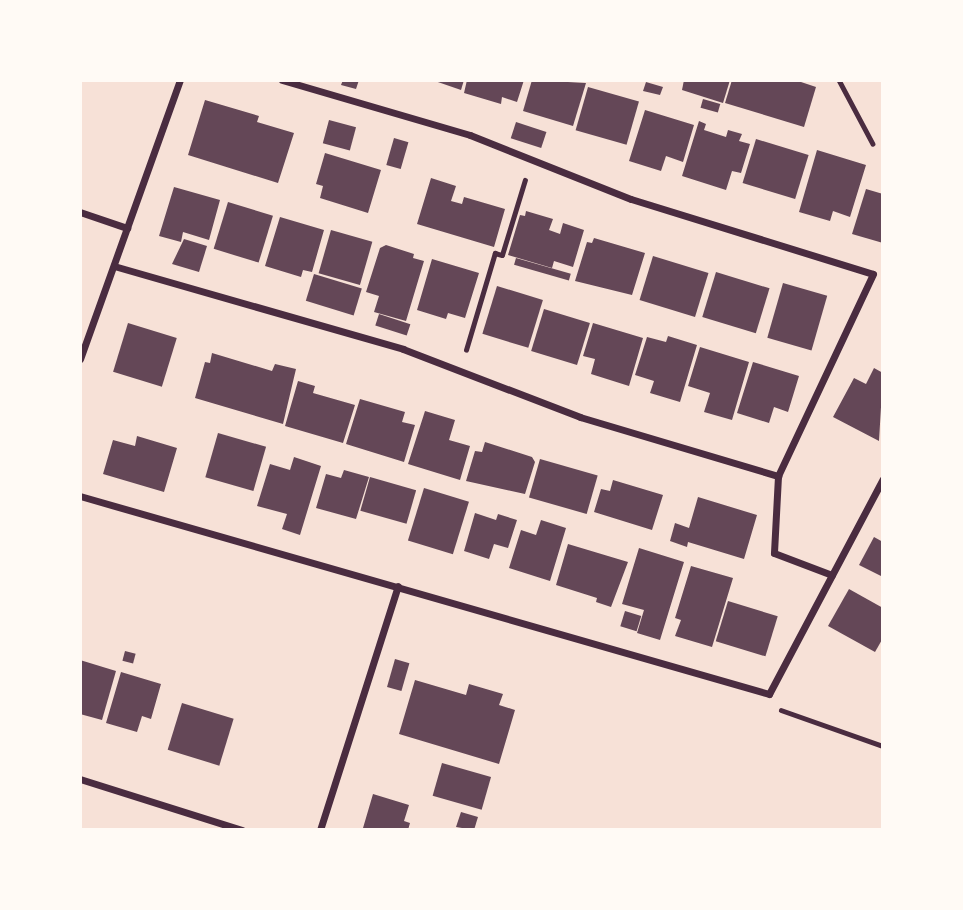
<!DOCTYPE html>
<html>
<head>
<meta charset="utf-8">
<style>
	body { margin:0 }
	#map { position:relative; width:963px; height:910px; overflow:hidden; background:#f7e1d7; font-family:Poppins,sans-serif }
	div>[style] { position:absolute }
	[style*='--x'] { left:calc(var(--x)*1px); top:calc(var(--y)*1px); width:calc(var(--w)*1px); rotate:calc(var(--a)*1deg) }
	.building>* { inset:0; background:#644757; transform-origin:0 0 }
	.path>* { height:4.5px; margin:-2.25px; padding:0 2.25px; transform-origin:2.25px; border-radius:2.25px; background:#4a2c40 }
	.minor>* { height:7px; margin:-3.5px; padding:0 3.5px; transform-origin:3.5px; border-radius:3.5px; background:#4a2c40 }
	span { translate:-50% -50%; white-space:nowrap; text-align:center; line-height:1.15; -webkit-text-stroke:7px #fffaf5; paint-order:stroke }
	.frame { position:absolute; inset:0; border:82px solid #fffaf5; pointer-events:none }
</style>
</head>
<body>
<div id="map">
	<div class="building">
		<i style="clip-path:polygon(343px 80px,359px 80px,356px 89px,341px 85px)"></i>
		<i style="clip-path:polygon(432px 80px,464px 80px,461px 90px)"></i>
		<i style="clip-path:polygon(467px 80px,524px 80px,517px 102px,502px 97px,501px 104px,464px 93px)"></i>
		<i style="clip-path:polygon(532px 80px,586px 83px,573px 126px,523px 111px)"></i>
		<i style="clip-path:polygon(684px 80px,730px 80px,723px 103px,682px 90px)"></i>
		<i style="clip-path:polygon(732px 80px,795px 80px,816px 87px,804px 127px,725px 103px)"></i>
		<i style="clip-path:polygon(646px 82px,663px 87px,660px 95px,643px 91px)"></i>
		<i style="left:588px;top:87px;width:53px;height:45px;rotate:16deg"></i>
		<i style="left:703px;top:99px;width:18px;height:9px;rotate:16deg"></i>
		<i style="clip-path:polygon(205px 100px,259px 116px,257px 122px,294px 133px,278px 183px,188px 155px)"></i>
		<i style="clip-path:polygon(645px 110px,694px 125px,683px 162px,666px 156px,661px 171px,629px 161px)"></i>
		<i style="left:329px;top:120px;width:28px;height:24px;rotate:15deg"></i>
		<i style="clip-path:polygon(699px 121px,706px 124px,704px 130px,726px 137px,728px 130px,742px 134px,739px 141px,750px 144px,741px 173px,732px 171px,726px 190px,682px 176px)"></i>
		<i style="left:516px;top:122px;width:32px;height:17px;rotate:18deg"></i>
		<i style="left:394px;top:138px;width:15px;height:28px;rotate:16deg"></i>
		<i style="left:756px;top:139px;width:55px;height:46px;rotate:17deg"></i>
		<i style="clip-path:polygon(817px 150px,866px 165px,850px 217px,833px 211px,830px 221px,799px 212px)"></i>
		<i style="clip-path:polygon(325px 153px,381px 170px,368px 213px,320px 198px,323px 186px,316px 184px)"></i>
		<i style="clip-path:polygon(431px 178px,456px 186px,451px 201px,462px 204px,464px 197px,505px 209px,494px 247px,417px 224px)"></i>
		<i style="clip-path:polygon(174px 187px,220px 200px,209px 240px,183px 232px,181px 242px,159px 236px)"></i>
		<i style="clip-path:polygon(866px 189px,883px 194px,883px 243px,852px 234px)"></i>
		<i style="left:228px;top:202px;width:47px;height:49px;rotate:17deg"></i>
		<i style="clip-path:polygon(526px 211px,553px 219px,549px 230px,560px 234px,563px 223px,584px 230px,573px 267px,554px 261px,552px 268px,508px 255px,520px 215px,525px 216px)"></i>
		<i style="clip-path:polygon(280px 217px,324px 230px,312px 272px,303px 270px,301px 277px,265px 266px)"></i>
		<i style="left:331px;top:230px;width:43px;height:45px;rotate:16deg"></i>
		<i style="clip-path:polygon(594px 238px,645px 253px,632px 295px,575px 281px,587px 242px,592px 243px)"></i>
		<i style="clip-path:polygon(184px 239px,207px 246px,199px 272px,172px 264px)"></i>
		<i style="clip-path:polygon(386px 245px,414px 254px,413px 258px,424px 261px,406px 321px,374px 312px,379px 296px,366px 292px,380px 248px)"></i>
		<i style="left:653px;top:256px;width:58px;height:46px;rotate:17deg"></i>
		<i style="left:516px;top:258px;width:57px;height:7px;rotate:16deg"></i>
		<i style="clip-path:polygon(432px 259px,479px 273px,465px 318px,448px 313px,446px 319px,417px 310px)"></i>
		<i style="left:716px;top:272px;width:56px;height:47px;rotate:17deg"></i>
		<i style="left:314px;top:274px;width:50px;height:28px;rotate:17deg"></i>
		<i style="left:783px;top:283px;width:46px;height:57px;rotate:16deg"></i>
		<i style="left:497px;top:286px;width:48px;height:50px;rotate:17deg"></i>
		<i style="left:544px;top:309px;width:48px;height:44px;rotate:17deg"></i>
		<i style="left:379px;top:314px;width:33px;height:12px;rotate:18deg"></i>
		<i style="left:128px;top:323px;width:51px;height:51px;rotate:17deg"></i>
		<i style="clip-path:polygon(593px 323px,643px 338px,629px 386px,591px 374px,595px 359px,583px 356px)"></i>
		<i style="clip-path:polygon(668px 336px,697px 345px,680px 402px,650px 393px,654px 381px,635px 375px,647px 337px,666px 342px)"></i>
		<i style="clip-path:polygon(700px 347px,749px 362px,732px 420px,704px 412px,710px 393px,688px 386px)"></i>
		<i style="clip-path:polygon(212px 353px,272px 371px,275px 364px,296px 369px,283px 424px,195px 398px,205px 362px,210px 363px)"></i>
		<i style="clip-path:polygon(753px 362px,799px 376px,788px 412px,774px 407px,769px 423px,737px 413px)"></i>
		<i style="clip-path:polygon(874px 368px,883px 373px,879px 441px,833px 417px,854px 378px,866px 384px)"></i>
		<i style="clip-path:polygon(298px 381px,315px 386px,313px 393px,355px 405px,343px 443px,285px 426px)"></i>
		<i style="clip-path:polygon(360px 399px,405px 412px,402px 422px,415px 425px,404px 462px,346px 444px)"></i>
		<i style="clip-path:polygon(425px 411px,455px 420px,449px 440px,470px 446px,460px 480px,408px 464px)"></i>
		<i style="left:218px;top:433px;width:50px;height:46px;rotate:16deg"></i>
		<i style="clip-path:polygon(137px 436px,177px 448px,164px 492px,103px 474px,113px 440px,135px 446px)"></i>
		<i style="clip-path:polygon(485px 442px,532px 457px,535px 462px,525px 494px,466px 481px,475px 451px,482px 452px)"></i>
		<i style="clip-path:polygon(294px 457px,321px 466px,300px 535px,282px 529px,287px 514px,257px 506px,270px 464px,290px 470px)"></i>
		<i style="left:540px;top:459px;width:60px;height:40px;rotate:16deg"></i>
		<i style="clip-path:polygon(344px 470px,369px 477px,356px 519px,316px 508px,326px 474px,341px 478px)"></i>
		<i style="left:370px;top:477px;width:48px;height:35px;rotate:16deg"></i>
		<i style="clip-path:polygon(613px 480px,663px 495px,652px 530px,594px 512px,601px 489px,610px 491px)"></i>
		<i style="left:424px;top:488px;width:47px;height:55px;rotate:17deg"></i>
		<i style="clip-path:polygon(698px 497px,757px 515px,744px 559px,688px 542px,687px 547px,670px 541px,675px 523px,689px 528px)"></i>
		<i style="clip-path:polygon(475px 513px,496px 520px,498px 514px,517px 520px,508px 548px,494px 544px,489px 559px,464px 551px)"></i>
		<i style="clip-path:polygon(541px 520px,566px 528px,550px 581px,509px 568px,521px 530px,536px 535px)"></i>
		<i style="clip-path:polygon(874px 537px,883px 542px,883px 577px,859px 565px)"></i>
		<i style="clip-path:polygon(568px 544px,628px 562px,611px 607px,596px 602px,597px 598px,556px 585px)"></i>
		<i style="clip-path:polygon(639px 548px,684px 562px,660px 640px,637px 633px,644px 610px,622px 604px)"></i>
		<i style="clip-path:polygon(691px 566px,733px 578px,712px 647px,675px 636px,681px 620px,675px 618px)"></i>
		<i style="clip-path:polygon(849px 589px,883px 608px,883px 638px,875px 652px,828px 626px)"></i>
		<i style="left:728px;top:601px;width:52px;height:42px;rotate:17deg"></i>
		<i style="left:625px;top:611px;width:17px;height:16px;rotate:17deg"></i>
		<i style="left:125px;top:651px;width:11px;height:10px;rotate:15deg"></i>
		<i style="left:395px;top:659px;width:15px;height:29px;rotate:16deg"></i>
		<i style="clip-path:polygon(80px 660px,116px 671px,102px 720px,80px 714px)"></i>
		<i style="clip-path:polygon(121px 672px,161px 684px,151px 719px,142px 716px,137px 732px,106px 723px)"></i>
		<i style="clip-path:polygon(415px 680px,466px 695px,469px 684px,503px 694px,499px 705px,515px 710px,499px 764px,399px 734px)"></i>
		<i style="left:182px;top:703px;width:54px;height:49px;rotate:17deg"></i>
		<i style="left:442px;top:763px;width:51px;height:34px;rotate:16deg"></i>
		<i style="clip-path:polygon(373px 794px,409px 805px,404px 821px,410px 823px,408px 830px,363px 828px)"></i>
		<i style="clip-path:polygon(461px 812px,478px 817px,474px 830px,456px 827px)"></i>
	</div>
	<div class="path">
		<i style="--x:839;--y:80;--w:72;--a:62"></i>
		<i style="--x:466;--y:350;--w:101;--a:-73.4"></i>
		<i style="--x:495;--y:253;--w:7;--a:16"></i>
		<i style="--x:502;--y:255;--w:78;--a:-73"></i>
		<i style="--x:781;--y:710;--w:108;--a:19.4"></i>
	</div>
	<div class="minor">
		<i style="--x:282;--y:80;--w:196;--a:16.3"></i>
		<i style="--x:470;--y:135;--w:173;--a:21.7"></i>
		<i style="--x:631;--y:199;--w:253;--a:17.2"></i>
		<i style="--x:873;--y:274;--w:223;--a:115.2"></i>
		<i style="--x:778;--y:476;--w:77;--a:93"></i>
		<i style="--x:774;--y:553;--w:62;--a:20.8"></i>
		<i style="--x:80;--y:212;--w:50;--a:18.8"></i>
		<i style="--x:114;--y:266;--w:301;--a:16"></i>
		<i style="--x:403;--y:349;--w:190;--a:21"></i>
		<i style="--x:580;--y:417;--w:207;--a:16.6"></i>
		<i style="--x:80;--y:359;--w:296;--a:-70.3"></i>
		<i style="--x:80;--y:496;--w:717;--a:16.03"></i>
		<i style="--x:769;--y:694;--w:243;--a:-62.1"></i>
		<i style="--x:80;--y:779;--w:170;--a:17.5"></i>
		<i style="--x:320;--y:830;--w:256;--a:-72.3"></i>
	</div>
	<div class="frame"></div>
</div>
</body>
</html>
